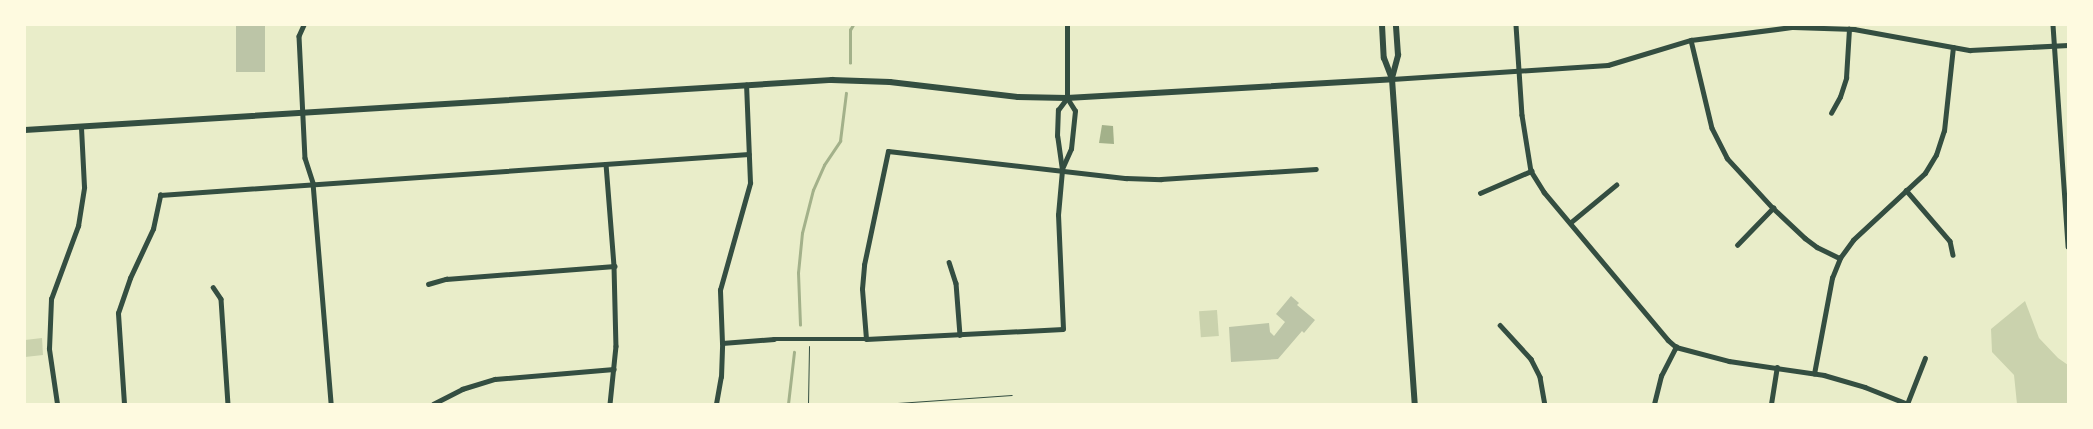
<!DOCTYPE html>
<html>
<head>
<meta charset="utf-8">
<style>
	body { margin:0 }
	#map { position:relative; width:2093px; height:429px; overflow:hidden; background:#e9edc9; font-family:"Playfair Display",serif }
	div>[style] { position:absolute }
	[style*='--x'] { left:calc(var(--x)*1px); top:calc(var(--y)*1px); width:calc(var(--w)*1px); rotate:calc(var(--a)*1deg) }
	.green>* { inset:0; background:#cad2ad; transform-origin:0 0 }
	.water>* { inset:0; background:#a3b18a }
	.stream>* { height:2.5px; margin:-1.25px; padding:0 1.25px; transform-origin:1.25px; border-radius:1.25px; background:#a3b18a }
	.building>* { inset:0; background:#bcc5a7; transform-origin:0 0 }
	.path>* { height:1px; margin:-0.5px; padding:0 0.5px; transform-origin:0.5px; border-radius:0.5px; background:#344e41 }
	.minor>* { height:4.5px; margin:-2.25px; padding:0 2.25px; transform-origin:2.25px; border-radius:2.25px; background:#344e41 }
	.tertiary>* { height:5.5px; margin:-2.75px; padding:0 2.75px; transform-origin:2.75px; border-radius:2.75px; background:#344e41 }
	.secondary>* { height:6px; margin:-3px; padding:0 3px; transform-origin:3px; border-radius:3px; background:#344e41 }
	span { translate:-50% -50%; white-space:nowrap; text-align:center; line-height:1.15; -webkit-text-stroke:5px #fefae0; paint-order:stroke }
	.frame { position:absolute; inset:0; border:26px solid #fefae0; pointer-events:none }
</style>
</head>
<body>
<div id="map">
	<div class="green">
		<i style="clip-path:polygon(2025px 301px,2039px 338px,2058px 358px,2068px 365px,2068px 404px,2017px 404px,2014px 375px,1992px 352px,1991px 329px)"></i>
		<i style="left:1217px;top:310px;width:26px;height:18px;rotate:86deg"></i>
		<i style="clip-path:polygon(42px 338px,43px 355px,25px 357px,25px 340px)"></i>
	</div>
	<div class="water">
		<i style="clip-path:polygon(1102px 125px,1113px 126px,1114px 144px,1099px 143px)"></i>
	</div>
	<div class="stream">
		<i style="--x:850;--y:63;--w:33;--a:-90"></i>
		<i style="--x:850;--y:30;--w:6;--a:-59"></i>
		<i style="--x:800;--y:325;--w:52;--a:-92.2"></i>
		<i style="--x:798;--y:273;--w:40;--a:-84.3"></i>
		<i style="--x:802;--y:233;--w:44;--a:-75.7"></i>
		<i style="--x:813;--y:190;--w:27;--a:-66"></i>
		<i style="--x:824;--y:165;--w:29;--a:-56"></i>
		<i style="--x:840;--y:141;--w:48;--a:-82.9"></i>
		<i style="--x:788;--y:404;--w:52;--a:-83.4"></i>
	</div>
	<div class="building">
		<i style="left:236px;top:25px;width:29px;height:47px"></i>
		<i style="clip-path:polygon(1291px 296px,1299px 303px,1297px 305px,1315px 320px,1304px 333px,1302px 331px,1278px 359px,1231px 362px,1229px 327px,1269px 323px,1270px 332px,1274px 336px,1285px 322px,1276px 314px)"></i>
	</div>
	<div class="path">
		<i style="--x:808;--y:404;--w:58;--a:-89"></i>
		<i style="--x:883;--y:404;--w:129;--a:-4"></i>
	</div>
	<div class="minor">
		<i style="--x:304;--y:25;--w:12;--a:114"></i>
		<i style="--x:299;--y:36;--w:122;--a:87.2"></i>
		<i style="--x:305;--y:158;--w:26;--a:72"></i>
		<i style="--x:313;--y:183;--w:222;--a:85.3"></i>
		<i style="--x:1516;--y:25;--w:90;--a:86.2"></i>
		<i style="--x:1522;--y:115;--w:57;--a:80.9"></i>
		<i style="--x:1531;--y:171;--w:25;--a:58"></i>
		<i style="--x:1544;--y:192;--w:193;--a:50"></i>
		<i style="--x:1668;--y:340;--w:11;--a:41"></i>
		<i style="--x:1676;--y:347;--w:55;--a:14.8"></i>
		<i style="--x:1729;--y:361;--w:96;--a:8.4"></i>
		<i style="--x:1824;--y:375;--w:43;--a:16.3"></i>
		<i style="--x:1865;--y:387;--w:46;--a:21.6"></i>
		<i style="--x:2053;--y:25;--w:222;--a:86.1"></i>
		<i style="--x:1691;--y:40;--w:90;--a:76.6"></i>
		<i style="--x:1712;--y:128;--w:34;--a:63"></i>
		<i style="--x:1727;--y:158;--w:68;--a:47.4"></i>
		<i style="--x:1773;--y:208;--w:44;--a:43.2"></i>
		<i style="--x:1805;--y:238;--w:15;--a:37"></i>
		<i style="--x:1817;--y:247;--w:25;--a:26"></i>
		<i style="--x:1392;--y:79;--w:216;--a:-3.7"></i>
		<i style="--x:1608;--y:65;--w:87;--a:-16.8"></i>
		<i style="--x:1691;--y:40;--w:103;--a:-7.3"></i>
		<i style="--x:1793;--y:27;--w:61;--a:1.9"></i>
		<i style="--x:1854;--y:29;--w:118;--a:10.3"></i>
		<i style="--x:1970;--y:50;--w:98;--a:-2.9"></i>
		<i style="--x:1831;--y:113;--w:18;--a:-61"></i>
		<i style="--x:1840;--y:97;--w:20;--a:-72"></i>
		<i style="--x:1846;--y:78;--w:49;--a:-86.5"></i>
		<i style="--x:606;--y:164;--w:102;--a:85.5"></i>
		<i style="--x:614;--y:266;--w:80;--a:88.6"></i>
		<i style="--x:616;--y:346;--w:58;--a:95.9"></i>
		<i style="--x:1062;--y:169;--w:22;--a:-66"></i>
		<i style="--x:1071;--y:149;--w:38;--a:-84"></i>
		<i style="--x:1075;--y:111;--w:15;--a:-122"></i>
		<i style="--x:1067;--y:98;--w:73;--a:-90"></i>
		<i style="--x:1906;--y:190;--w:67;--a:49.2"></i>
		<i style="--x:1950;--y:241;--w:14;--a:78"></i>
		<i style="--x:1480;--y:193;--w:56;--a:-23.3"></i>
		<i style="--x:1570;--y:223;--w:60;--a:-39.6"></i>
		<i style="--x:1737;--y:245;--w:52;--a:-45.8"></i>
		<i style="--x:949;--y:262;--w:22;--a:72"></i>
		<i style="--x:956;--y:283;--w:52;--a:85.6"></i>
		<i style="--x:428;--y:284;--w:19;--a:-16"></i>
		<i style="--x:446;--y:279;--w:169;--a:-4.4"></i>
		<i style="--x:213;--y:287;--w:14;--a:56"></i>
		<i style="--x:221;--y:299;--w:105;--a:86.2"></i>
		<i style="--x:1500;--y:325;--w:46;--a:47.6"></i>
		<i style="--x:1531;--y:359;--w:20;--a:63"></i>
		<i style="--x:1540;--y:377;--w:27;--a:80"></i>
		<i style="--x:866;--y:339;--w:50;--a:-94.6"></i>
		<i style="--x:862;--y:289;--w:24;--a:-85"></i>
		<i style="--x:864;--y:265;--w:116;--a:-78.1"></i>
		<i style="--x:888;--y:151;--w:240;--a:6.5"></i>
		<i style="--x:1126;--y:178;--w:35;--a:2"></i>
		<i style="--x:1161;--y:179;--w:155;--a:-3.7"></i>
		<i style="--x:722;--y:343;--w:52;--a:-4.4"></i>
		<i style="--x:774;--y:339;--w:92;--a:0"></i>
		<i style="--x:866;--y:339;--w:197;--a:-2.9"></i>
		<i style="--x:1063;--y:329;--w:114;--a:-92.5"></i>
		<i style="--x:1058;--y:215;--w:45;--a:-84.9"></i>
		<i style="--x:1062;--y:170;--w:34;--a:-98"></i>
		<i style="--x:1057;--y:136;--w:26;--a:-88"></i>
		<i style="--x:1058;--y:110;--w:15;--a:-53"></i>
		<i style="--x:1814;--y:374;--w:98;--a:-79.4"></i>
		<i style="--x:1832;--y:278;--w:22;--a:-68"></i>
		<i style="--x:1840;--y:258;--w:22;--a:-54"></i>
		<i style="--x:1853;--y:240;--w:98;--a:-42.9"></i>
		<i style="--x:1925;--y:173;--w:21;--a:-59"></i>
		<i style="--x:1936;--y:155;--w:25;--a:-72"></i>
		<i style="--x:1944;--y:131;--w:84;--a:-83.9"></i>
		<i style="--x:57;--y:404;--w:56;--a:-98.3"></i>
		<i style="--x:49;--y:349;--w:50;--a:-87.7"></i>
		<i style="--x:51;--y:299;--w:78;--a:-69.7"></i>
		<i style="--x:78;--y:226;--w:39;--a:-81"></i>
		<i style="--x:84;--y:187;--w:60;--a:-92.9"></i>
		<i style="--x:124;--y:404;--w:91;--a:-93.8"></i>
		<i style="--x:118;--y:313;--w:37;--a:-71"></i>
		<i style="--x:130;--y:278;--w:54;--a:-64.9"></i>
		<i style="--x:153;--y:229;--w:35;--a:-78"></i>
		<i style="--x:160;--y:195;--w:590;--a:-3.98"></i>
		<i style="--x:433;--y:404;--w:33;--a:-27"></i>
		<i style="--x:462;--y:389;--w:34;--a:-17"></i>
		<i style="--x:495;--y:379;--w:119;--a:-4.8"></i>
		<i style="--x:716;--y:404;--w:27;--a:-80"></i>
		<i style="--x:721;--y:377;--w:34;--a:-88"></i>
		<i style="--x:722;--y:343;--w:53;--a:-92.2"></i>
		<i style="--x:720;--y:290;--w:111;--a:-74.3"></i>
		<i style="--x:750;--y:183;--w:98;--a:-92.3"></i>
		<i style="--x:1654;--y:404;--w:29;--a:-76"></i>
		<i style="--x:1661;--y:376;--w:33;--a:-63"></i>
		<i style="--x:1771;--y:404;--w:37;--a:-81"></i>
		<i style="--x:1907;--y:404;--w:49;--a:-68.6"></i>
	</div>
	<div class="tertiary">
		<i style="--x:25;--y:130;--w:809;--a:-3.55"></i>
		<i style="--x:832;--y:80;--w:58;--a:2"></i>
		<i style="--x:890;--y:82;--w:129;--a:6.7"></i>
		<i style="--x:1018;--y:97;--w:49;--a:1.2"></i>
		<i style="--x:1067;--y:98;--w:326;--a:-3.3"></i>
	</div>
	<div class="secondary">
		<i style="--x:1382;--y:25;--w:33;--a:87"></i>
		<i style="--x:1384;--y:58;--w:22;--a:69"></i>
		<i style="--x:1392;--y:79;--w:326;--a:86"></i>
		<i style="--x:1392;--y:78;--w:24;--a:-75"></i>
		<i style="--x:1398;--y:55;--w:30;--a:-94"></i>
	</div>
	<div class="frame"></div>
</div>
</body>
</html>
